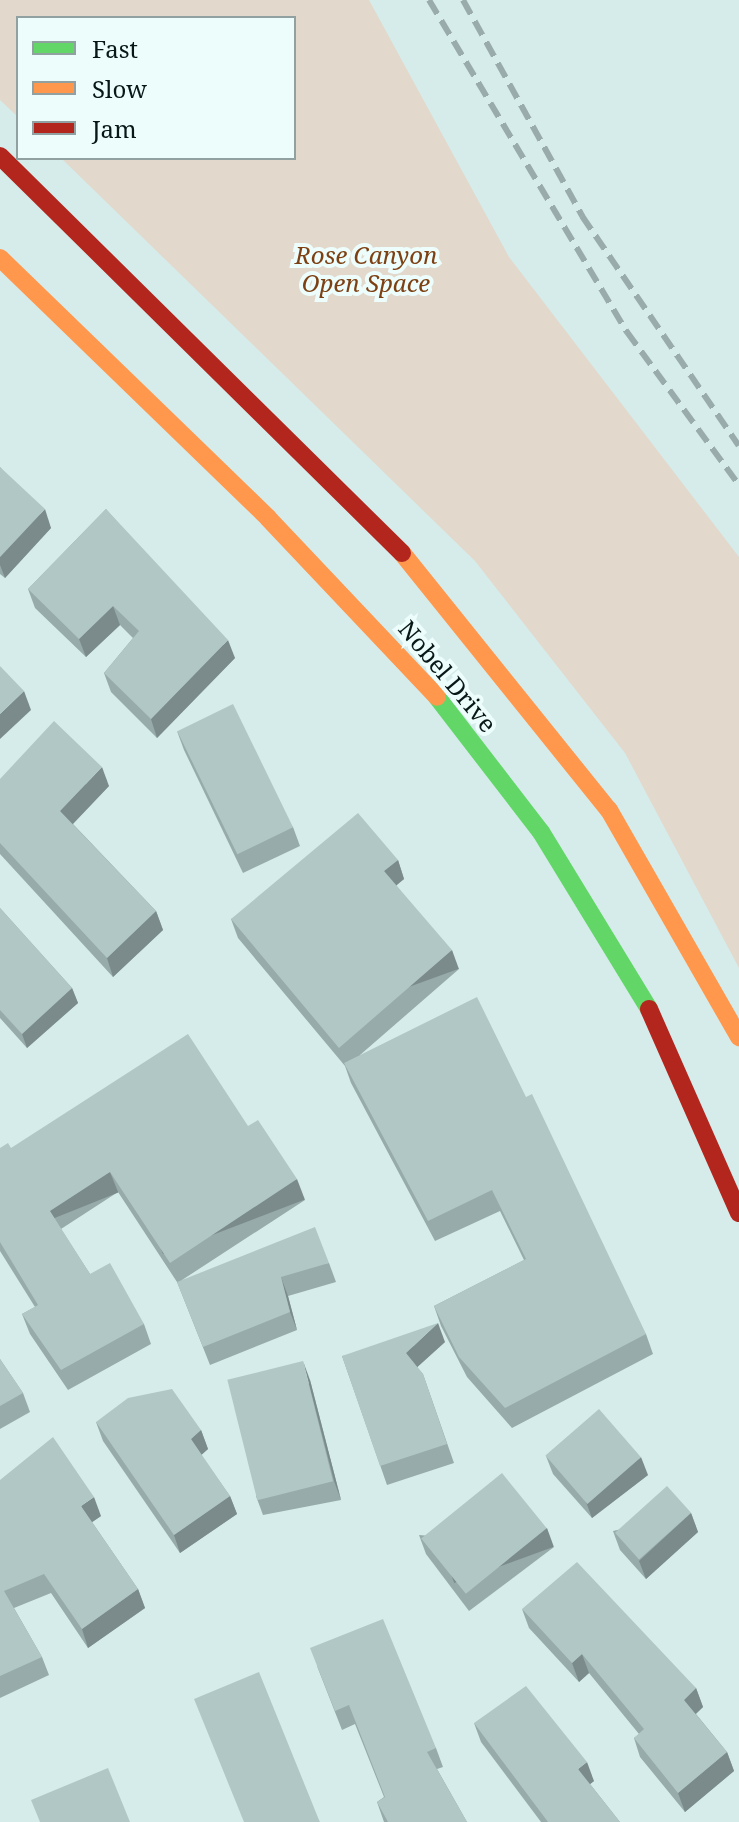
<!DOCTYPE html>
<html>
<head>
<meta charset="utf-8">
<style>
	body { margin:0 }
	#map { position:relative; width:739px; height:1822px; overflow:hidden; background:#d5eceb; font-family:"Noto Serif",serif }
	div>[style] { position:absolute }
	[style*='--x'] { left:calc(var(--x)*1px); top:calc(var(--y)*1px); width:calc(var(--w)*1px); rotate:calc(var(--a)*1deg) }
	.green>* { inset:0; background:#e2d8cc }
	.fast>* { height:18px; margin:-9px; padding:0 9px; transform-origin:9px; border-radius:9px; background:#63d668 }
	.slow>* { height:18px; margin:-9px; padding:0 9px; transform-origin:9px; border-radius:9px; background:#ff974d }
	.jam>* { height:18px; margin:-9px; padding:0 9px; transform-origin:9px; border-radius:9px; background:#b3261e }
	.rail>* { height:6px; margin-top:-3px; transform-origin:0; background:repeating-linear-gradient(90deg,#99abaa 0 16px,transparent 0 24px) }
	.wall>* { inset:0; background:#97abaa }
	.shaded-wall>* { inset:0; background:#7b8b8b; transform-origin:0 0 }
	.building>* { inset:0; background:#b0c7c6; transform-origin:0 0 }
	span { translate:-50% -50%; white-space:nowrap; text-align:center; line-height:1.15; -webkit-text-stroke:8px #edfdfc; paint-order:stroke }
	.park-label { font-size:24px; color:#7d4013; font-style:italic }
	.street-label { font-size:24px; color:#081818 }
	.legend { position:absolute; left:16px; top:16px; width:280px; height:144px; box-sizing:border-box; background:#edfdfc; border:2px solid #91a1a1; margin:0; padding:10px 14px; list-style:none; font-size:24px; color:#081818 }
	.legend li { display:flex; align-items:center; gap:16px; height:40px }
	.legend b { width:40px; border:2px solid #91a1a1 }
</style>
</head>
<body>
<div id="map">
	<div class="green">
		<i style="clip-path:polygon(0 0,369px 0,509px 257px,739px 557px,739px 968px,625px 753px,475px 561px,61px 158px,294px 158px,294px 18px,18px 18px,18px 117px,0 100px)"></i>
	</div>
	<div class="fast">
		<i style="--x:437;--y:697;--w:170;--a:52.4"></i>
		<i style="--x:541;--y:832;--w:207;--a:58.6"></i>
	</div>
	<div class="slow">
		<i style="--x:0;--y:258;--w:373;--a:44.1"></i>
		<i style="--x:268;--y:518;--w:246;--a:46.6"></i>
		<i style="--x:402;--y:553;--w:330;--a:51.2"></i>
		<i style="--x:609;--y:810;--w:262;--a:60.2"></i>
	</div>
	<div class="jam">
		<i style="--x:0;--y:156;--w:565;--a:44.64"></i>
		<i style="--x:649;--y:1009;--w:223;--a:66.2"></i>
	</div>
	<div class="rail">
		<i style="--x:429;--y:0;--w:387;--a:59.2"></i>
		<i style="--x:627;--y:332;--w:190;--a:53.8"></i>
		<i style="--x:463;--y:0;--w:247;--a:61.1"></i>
		<i style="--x:582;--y:216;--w:278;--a:55.7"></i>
	</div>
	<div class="wall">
		<i style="clip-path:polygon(0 467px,51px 528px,5px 578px,0 574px)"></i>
		<i style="clip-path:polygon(106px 509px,235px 658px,157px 738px,111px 692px,104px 673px,133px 638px,120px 625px,86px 657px,35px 608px,28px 589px)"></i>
		<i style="clip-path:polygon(177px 731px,293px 827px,300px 846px,243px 873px,184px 750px)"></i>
		<i style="clip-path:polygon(0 779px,109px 786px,73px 824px,156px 911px,163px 930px,113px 977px,0 854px)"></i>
		<i style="clip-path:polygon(398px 860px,404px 879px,396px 885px,459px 969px,360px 1055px,646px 1334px,653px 1354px,512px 1428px,467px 1377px,441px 1326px,434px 1306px,524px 1260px,500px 1211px,435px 1241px,351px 1083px,345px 1066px,238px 938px,231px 919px)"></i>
		<i style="clip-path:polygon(0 908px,72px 988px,78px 1003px,27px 1048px,0 1018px)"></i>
		<i style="clip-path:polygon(248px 1126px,305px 1200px,182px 1280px,329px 1263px,336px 1282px,288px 1296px,297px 1330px,210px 1365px,177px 1282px,118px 1192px,61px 1229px,90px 1274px,144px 1324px,151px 1344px,68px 1390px,30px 1334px,22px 1314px,35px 1307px,0 1251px,0 1148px,11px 1148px)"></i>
		<i style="clip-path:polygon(445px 1342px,417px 1367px,423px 1374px,454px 1463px,387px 1485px,342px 1356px)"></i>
		<i style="clip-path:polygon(0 1359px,23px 1393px,30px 1412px,0 1429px)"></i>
		<i style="clip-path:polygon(310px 1380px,341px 1500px,263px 1515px,256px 1496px)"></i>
		<i style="clip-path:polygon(96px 1422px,201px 1430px,208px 1449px,201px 1455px,230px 1496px,237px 1514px,180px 1553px,103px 1441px)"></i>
		<i style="clip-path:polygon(546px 1456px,648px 1475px,592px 1518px,553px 1474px)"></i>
		<i style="clip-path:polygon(0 1480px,101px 1516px,92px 1522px,138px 1589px,145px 1608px,88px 1648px,51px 1593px,14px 1608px,42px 1657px,49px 1675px,0 1698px)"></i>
		<i style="clip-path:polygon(691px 1513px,698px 1532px,646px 1579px,620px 1550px,613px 1531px)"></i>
		<i style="clip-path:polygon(419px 1535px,554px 1547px,469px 1611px,426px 1554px)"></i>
		<i style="clip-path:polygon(522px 1609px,696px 1688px,703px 1707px,696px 1714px,727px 1752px,734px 1771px,685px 1812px,640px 1757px,634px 1738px,639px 1734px,589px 1673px,579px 1682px,529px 1628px)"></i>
		<i style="clip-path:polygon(317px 1666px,436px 1748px,443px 1767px,437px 1769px,467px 1822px,384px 1822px,377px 1802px,384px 1797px,355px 1724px,342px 1730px)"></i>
		<i style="clip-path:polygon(474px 1723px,594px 1781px,590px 1784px,620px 1822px,541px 1822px,481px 1742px)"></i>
	</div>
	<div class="shaded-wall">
		<i style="clip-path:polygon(45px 509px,51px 528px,5px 578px,0 565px,0 557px)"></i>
		<i style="clip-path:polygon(113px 606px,120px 625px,86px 657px,79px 639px)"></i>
		<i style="clip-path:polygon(228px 640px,235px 658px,157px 738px,151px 719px)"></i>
		<i style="clip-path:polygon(24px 691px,31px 710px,0 739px,0 714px)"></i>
		<i style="clip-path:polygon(102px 767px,109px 786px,67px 830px,60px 811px)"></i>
		<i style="clip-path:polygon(398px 860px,404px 879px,391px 890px,384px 871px)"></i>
		<i style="clip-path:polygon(156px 911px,163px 930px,113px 977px,107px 958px)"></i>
		<i style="left:452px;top:950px;width:20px;height:150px;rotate:70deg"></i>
		<i style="clip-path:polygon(72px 988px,78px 1003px,27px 1048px,22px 1034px)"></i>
		<i style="left:110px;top:1172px;width:22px;height:72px;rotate:68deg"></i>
		<i style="left:297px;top:1179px;width:22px;height:152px;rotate:69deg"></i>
		<i style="clip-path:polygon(281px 1277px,288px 1296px,297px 1330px,290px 1312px)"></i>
		<i style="clip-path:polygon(438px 1323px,445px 1342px,413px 1371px,406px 1353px)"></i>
		<i style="clip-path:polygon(303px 1361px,310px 1380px,341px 1500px,334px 1481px)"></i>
		<i style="clip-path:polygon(201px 1430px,208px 1449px,198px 1458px,191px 1439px)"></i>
		<i style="clip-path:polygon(641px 1457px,648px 1475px,592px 1518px,585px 1499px)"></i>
		<i style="clip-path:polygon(230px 1496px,237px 1514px,180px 1553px,174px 1535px)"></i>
		<i style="clip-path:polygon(94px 1497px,101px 1516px,88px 1525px,81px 1506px)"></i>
		<i style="clip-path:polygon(691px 1513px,698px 1532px,646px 1579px,639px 1561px)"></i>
		<i style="left:547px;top:1528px;width:20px;height:106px;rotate:70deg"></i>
		<i style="clip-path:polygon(138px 1589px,145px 1608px,88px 1648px,82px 1629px)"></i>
		<i style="clip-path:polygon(582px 1654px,589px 1673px,579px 1682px,572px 1663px)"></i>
		<i style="clip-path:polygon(696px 1688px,703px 1707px,691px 1718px,684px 1700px)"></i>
		<i style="clip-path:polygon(727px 1752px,734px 1771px,685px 1812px,678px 1793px)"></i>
		<i style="clip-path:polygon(587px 1762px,594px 1781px,585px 1788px,578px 1769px)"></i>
	</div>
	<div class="building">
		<i style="clip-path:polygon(0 467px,45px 509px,0 557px)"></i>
		<i style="clip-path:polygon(106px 509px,228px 640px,151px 719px,104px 673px,139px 631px,113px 606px,79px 639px,28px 589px)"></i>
		<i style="clip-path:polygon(0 666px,24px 691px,0 714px)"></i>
		<i style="left:233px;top:704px;width:137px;height:62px;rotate:64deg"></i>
		<i style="clip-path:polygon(54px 721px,102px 767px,60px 811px,156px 911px,107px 958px,0 843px,0 779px)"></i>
		<i style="clip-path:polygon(358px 813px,398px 860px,384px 871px,452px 950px,339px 1048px,231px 919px)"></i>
		<i style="clip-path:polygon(0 908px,72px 988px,22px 1034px,0 1010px)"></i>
		<i style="clip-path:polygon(477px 997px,526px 1097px,532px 1094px,646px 1334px,505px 1408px,459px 1357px,434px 1306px,526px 1259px,492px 1190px,428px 1221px,344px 1063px)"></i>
		<i style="clip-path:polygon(188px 1034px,248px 1126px,258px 1120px,297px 1179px,170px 1263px,110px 1172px,50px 1211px,90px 1274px,110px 1263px,144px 1324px,61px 1370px,22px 1314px,38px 1305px,0 1242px,0 1148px,8px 1143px,11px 1148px)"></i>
		<i style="clip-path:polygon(315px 1227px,329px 1263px,281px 1277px,290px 1312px,203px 1347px,177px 1282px)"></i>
		<i style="clip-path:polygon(438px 1323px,406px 1353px,423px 1374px,447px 1444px,380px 1466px,342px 1356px)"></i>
		<i style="clip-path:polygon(0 1359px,23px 1393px,0 1406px)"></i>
		<i style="left:303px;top:1361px;width:124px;height:78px;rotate:76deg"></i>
		<i style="clip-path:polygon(172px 1389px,201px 1430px,191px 1439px,230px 1496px,174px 1535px,96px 1422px,128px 1398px)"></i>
		<i style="left:599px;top:1409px;width:64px;height:71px;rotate:49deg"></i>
		<i style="clip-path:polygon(53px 1437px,94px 1497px,81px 1506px,138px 1589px,82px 1629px,44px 1574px,4px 1591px,42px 1657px,0 1676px,0 1480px)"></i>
		<i style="left:502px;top:1473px;width:71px;height:104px;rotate:51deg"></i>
		<i style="left:667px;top:1486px;width:36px;height:70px;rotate:48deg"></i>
		<i style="clip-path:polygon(577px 1562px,696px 1688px,684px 1700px,727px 1752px,678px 1793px,634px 1738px,644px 1729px,582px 1654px,572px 1663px,522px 1609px)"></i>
		<i style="clip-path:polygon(383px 1619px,436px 1748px,427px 1752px,467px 1822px,388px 1822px,377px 1802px,385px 1797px,349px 1705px,335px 1711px,310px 1648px)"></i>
		<i style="clip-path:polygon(259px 1672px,319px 1820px,320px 1822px,244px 1822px,194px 1699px)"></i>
		<i style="clip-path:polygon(526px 1686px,587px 1762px,578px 1769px,620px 1822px,548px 1822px,474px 1723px)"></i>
		<i style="clip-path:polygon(108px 1768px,130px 1822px,40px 1822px,31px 1800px)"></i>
	</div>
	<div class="park-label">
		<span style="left:366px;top:269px">Rose Canyon<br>Open Space</span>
	</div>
	<div class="street-label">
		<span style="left:448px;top:676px;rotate:50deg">Nobel Drive</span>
	</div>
	<ul class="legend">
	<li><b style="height:10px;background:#63d668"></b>Fast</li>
	<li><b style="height:10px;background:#ff974d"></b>Slow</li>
	<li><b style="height:10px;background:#b3261e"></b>Jam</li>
	</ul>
</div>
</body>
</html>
